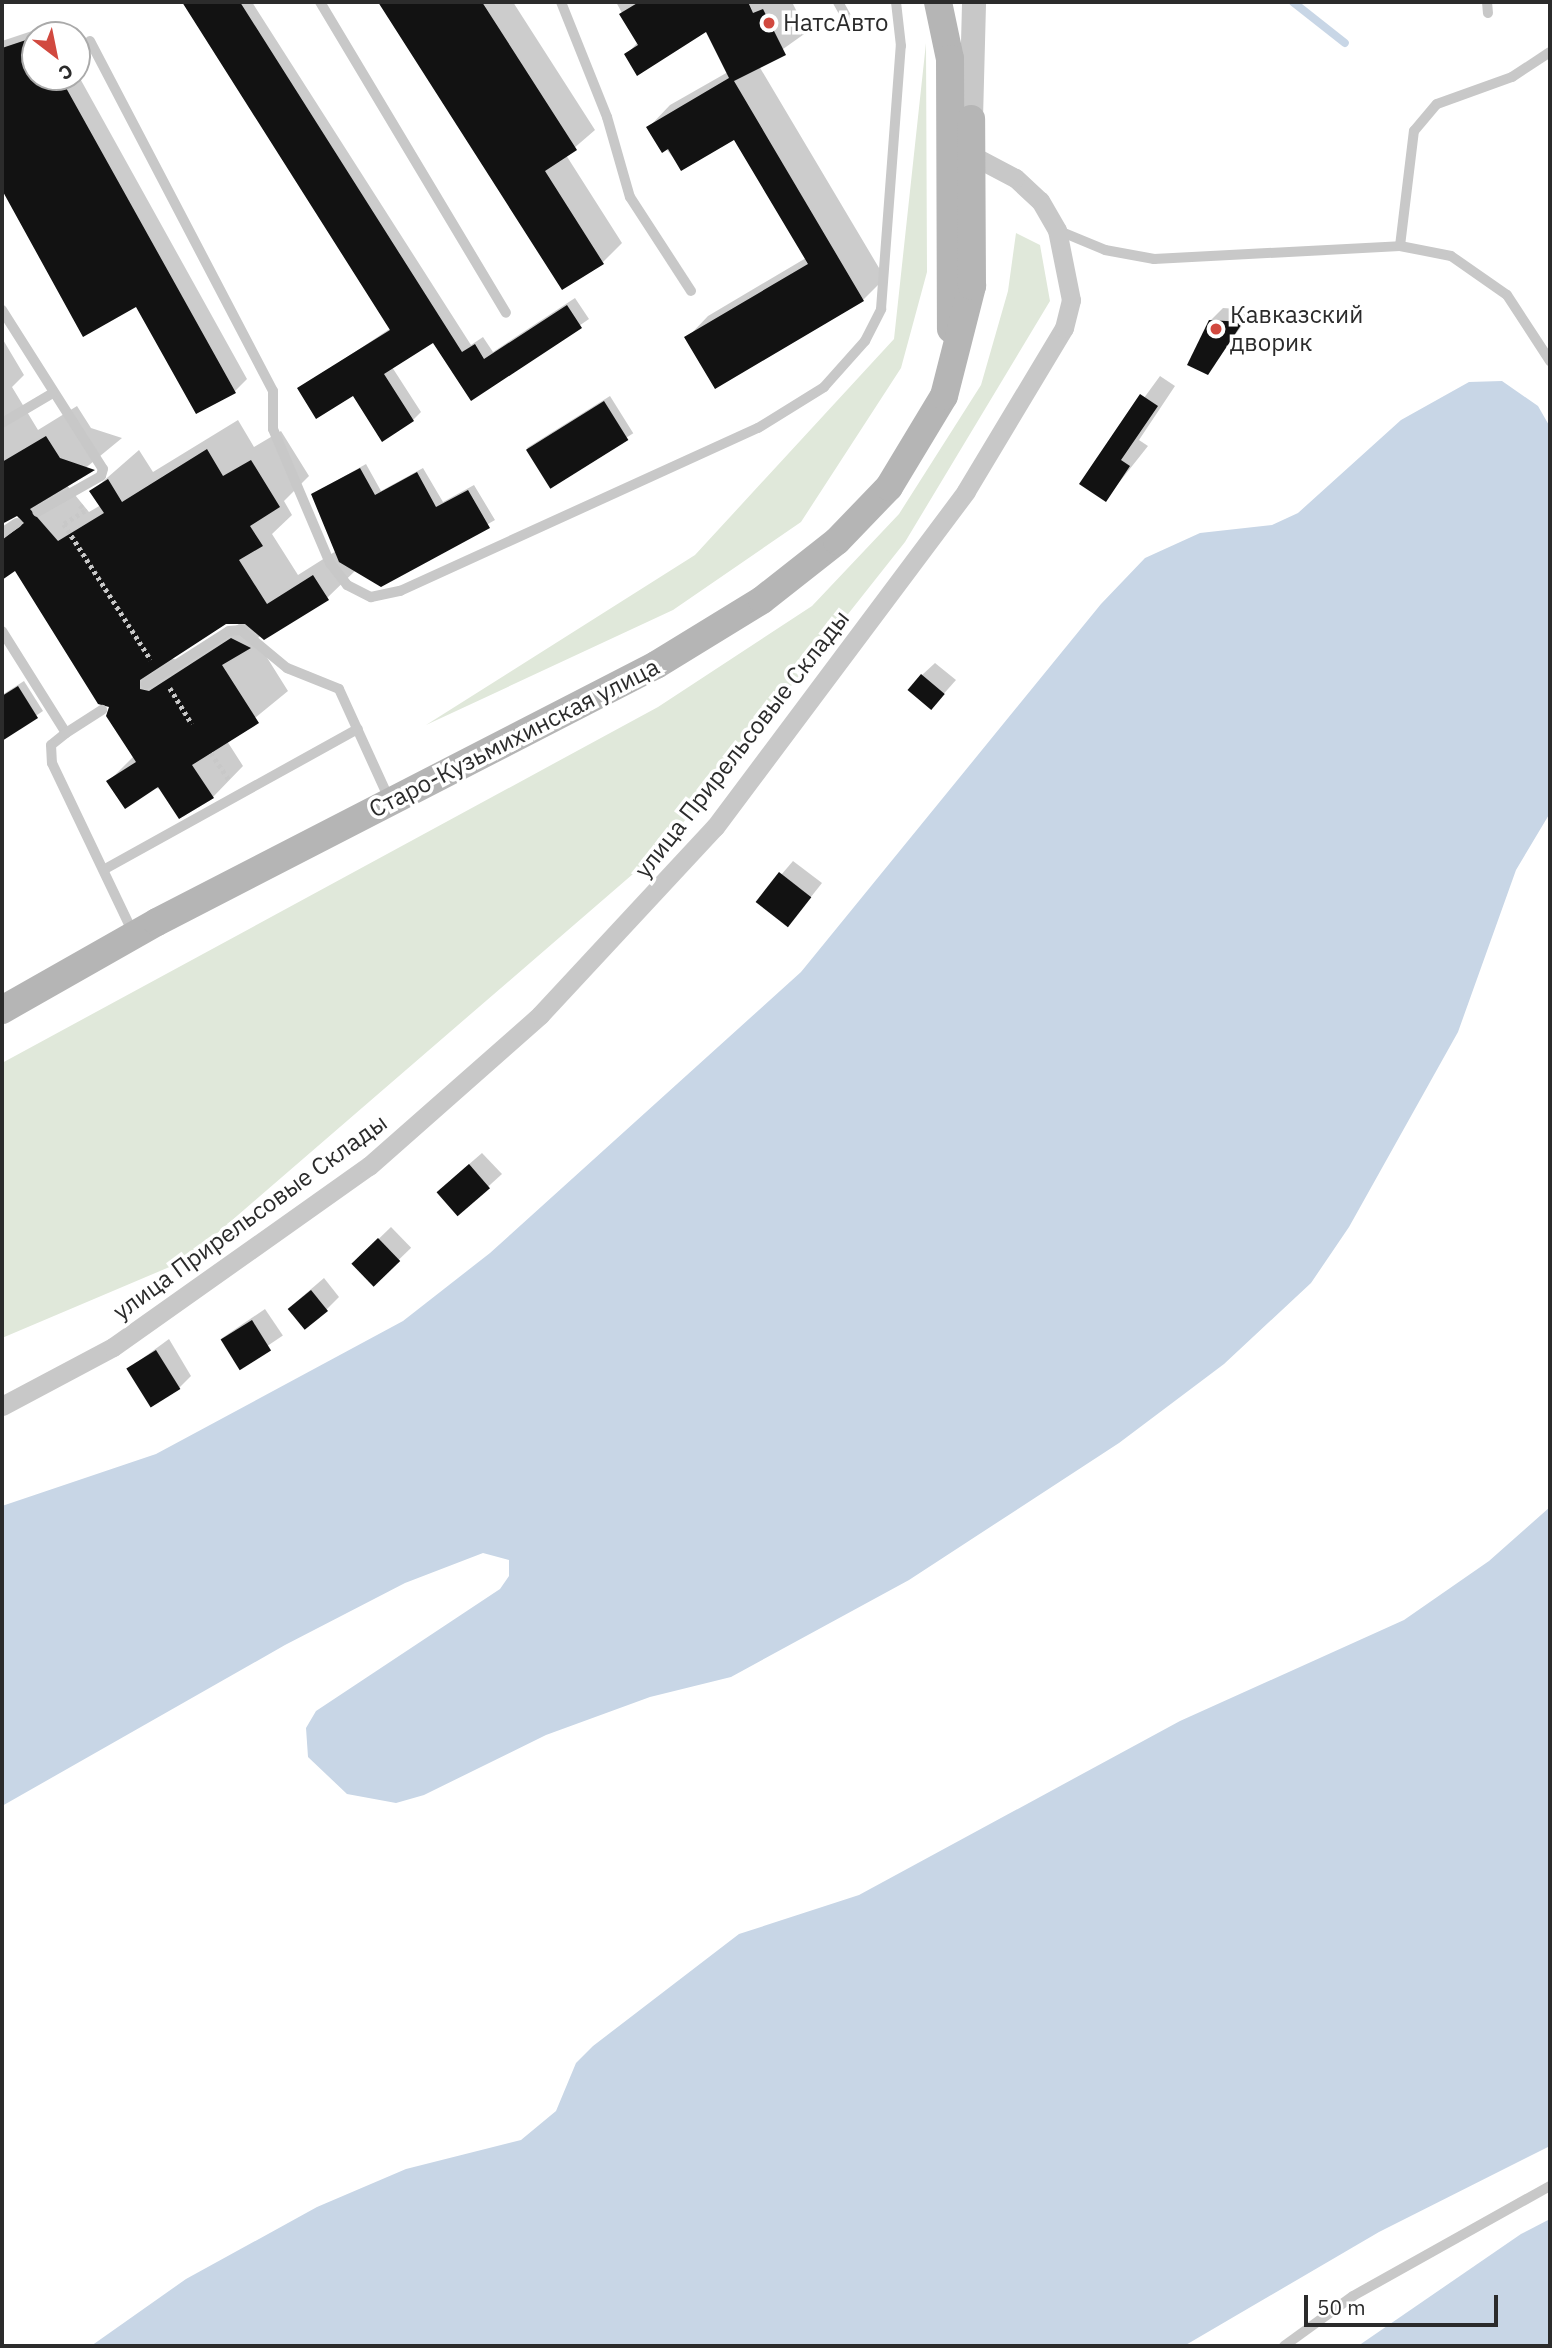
<!DOCTYPE html>
<html>
<head>
<meta charset="utf-8">
<style>
	body { margin:0 }
	#map { position:relative; width:1552px; height:2348px; overflow:hidden; background:#fff; font-family:"IBM Plex Sans",sans-serif }
	div>[style] { position:absolute }
	[style*='--x'] { left:calc(var(--x)*1px); top:calc(var(--y)*1px); width:calc(var(--w)*1px); rotate:calc(var(--a)*1deg) }
	.green>* { inset:0; background:#e0e8da }
	.water>* { inset:0; background:#c8d6e6 }
	.shadow>* { inset:0; background:#0003; transform-origin:0 0 }
	.stream>* { height:8px; margin:-4px; padding:0 4px; transform-origin:4px; border-radius:4px; background:#c8d6e6 }
	.building>* { inset:0; background:#121212; transform-origin:0 0 }
	.path>* { height:4.5px; margin-top:-2.25px; transform-origin:0; background:repeating-linear-gradient(90deg,#c8c8c8 0 3.5px,transparent 0 7px) }
	.service>* { height:10px; margin:-5px; padding:0 5px; transform-origin:5px; border-radius:5px; background:#c8c8c8 }
	.minor>* { height:19px; margin:-9.5px; padding:0 9.5px; transform-origin:9.5px; border-radius:9.5px; background:#c8c8c8 }
	.tertiary>* { height:24px; margin:-12px; padding:0 12px; transform-origin:12px; border-radius:12px; background:#c8c8c8 }
	.secondary>* { height:28px; margin:-14px; padding:0 14px; transform-origin:14px; border-radius:14px; background:#b5b5b5 }
	.dots>* { width:19px; height:19px; translate:-50% -50%; box-sizing:border-box; border:4px solid #fff; border-radius:50% }
	span { translate:-50% -50%; white-space:nowrap; text-align:center; line-height:1.15; -webkit-text-stroke:7px #fff; paint-order:stroke }
	.poi-label { font-size:24px; color:#2b2b2b }
	.left { translate:0 -50%; text-align:left }
	.street-label { font-size:24px; color:#2b2b2b }
	.frame { position:absolute; inset:0; border:4px solid #2b2b2b; pointer-events:none }
	.north { position:absolute; left:21px; top:21px; width:70px; height:70px; box-sizing:border-box; background:#fff; border:2px solid #aaa; border-radius:50%; rotate:148deg; font-size:19px; font-weight:700; line-height:28px; text-align:center; color:#2b2b2b }
	.north::after { content:''; display:block; margin:auto; width:24px; height:32px; background:#d1493f; clip-path:polygon(50% 0,100% 100%,50% 72%,0 100%) }
	.scale { position:absolute; left:1304px; top:2295px; width:194px; height:32px; box-sizing:border-box; border:4px solid #2b2b2b; border-top:0; padding-left:9px; font-size:21px; line-height:24px; white-space:nowrap; color:#2b2b2b; -webkit-text-stroke:5px #fff; paint-order:stroke }
</style>
</head>
<body>
<div id="map">
	<div class="green">
		<i style="clip-path:polygon(926px 43px,927px 272px,901px 368px,801px 522px,673px 610px,426px 725px,695px 555px,894px 339px)"></i>
		<i style="clip-path:polygon(1016px 233px,1040px 245px,1050px 301px,905px 542px,663px 848px,186px 1260px,2px 1338px,2px 1063px,658px 707px,812px 606px,899px 514px,981px 385px,1008px 291px)"></i>
	</div>
	<div class="water">
		<i style="clip-path:polygon(1502px 381px,1538px 406px,1550px 427px,1550px 813px,1516px 870px,1458px 1032px,1349px 1227px,1311px 1283px,1224px 1364px,1119px 1443px,909px 1580px,731px 1677px,650px 1697px,546px 1735px,424px 1795px,396px 1803px,347px 1794px,308px 1757px,306px 1728px,316px 1711px,500px 1589px,509px 1576px,509px 1560px,483px 1553px,405px 1583px,285px 1645px,2px 1806px,2px 1506px,156px 1454px,403px 1321px,490px 1253px,801px 972px,1101px 604px,1145px 558px,1200px 533px,1272px 525px,1298px 513px,1401px 420px,1469px 382px)"></i>
		<i style="clip-path:polygon(1550px 1507px,1550px 2146px,1379px 2232px,1184px 2346px,91px 2346px,186px 2279px,317px 2207px,406px 2169px,521px 2140px,556px 2111px,576px 2063px,593px 2046px,739px 1934px,859px 1895px,1180px 1721px,1404px 1620px,1489px 1561px)"></i>
		<i style="clip-path:polygon(1550px 2219px,1550px 2346px,1358px 2346px,1521px 2234px)"></i>
	</div>
	<div class="shadow">
		<i style="clip-path:polygon(183px 2px,252px 2px,471px 345px,483px 337px,493px 352px,575px 298px,589px 319px,472px 399px,433px 341px,392px 367px,421px 412px,413px 420px,354px 393px,299px 389px,391px 328px)"></i>
		<i style="clip-path:polygon(513px 2px,595px 130px,566px 155px,622px 243px,603px 262px,382px 4px)"></i>
		<i style="clip-path:polygon(616px 2px,792px 2px,807px 32px,759px 66px,885px 278px,863px 300px,687px 338px,708px 316px,806px 258px,734px 137px,682px 169px,649px 127px,670px 105px,728px 72px,707px 30px,626px 55px,638px 42px)"></i>
		<i style="clip-path:polygon(50px 25px,56px 35px,35px 35px,35px 77px,77px 73px,247px 379px,235px 391px,137px 305px,83px 335px,2px 187px,2px 41px)"></i>
		<i style="clip-path:polygon(1223px 308px,1253px 310px,1208px 373px,1210px 321px)"></i>
		<i style="clip-path:polygon(evenodd,2px 338px,24px 375px,12px 387px,38px 430px,77px 406px,91px 428px,122px 438px,66px 484px,89px 512px,101px 505px,92px 491px,139px 450px,153px 472px,238px 420px,254px 447px,281px 431px,309px 476px,284px 501px,292px 515px,272px 534px,298px 575px,336px 551px,313px 494px,366px 464px,381px 491px,423px 468px,443px 502px,474px 485px,495px 520px,381px 585px,356px 570px,327px 598px,261px 635px,256px 640px,288px 691px,227px 741px,243px 766px,213px 797px,109px 781px,134px 756px,111px 705px,16px 569px,2px 578px,2px 530px,23px 517px,16px 514px,2px 522px,2px 338px,242px 622px,181px 661px,170px 658px,225px 623px,242px 622px)"></i>
		<i style="clip-path:polygon(1160px 376px,1175px 386px,1139px 440px,1148px 446px,1106px 499px,1082px 483px)"></i>
		<i style="left:610px;top:396px;width:44px;height:98px;rotate:58deg"></i>
		<i style="clip-path:polygon(935px 663px,956px 680px,932px 707px,922px 675px)"></i>
		<i style="clip-path:polygon(24px 681px,43px 711px,6px 736px,2px 695px)"></i>
		<i style="clip-path:polygon(793px 861px,822px 883px,799px 912px,758px 902px)"></i>
		<i style="clip-path:polygon(482px 1153px,502px 1174px,459px 1213px,452px 1179px)"></i>
		<i style="left:391px;top:1227px;width:29px;height:53px;rotate:46deg"></i>
		<i style="clip-path:polygon(324px 1278px,339px 1297px,326px 1310px,289px 1308px)"></i>
		<i style="left:265px;top:1309px;width:32px;height:53px;rotate:56deg"></i>
		<i style="clip-path:polygon(169px 1339px,191px 1376px,179px 1388px,128px 1369px)"></i>
	</div>
	<div class="stream">
		<i style="--x:1293;--y:2;--w:66;--a:38.3"></i>
	</div>
	<div class="building">
		<i style="clip-path:polygon(182px 2px,240px 2px,462px 352px,475px 344px,484px 359px,567px 305px,582px 328px,471px 401px,433px 343px,384px 374px,414px 421px,382px 442px,353px 396px,316px 419px,297px 388px,390px 330px)"></i>
		<i style="clip-path:polygon(378px 2px,482px 2px,577px 150px,545px 171px,604px 264px,562px 290px)"></i>
		<i style="clip-path:polygon(639px 2px,748px 2px,753px 13px,763px 9px,786px 55px,734px 81px,864px 301px,715px 389px,684px 337px,808px 264px,734px 140px,681px 171px,668px 149px,662px 153px,646px 127px,729px 78px,706px 32px,637px 76px,624px 54px,638px 45px,619px 14px)"></i>
		<i style="clip-path:polygon(35px 37px,35px 77px,60px 77px,236px 393px,196px 414px,136px 307px,83px 337px,2px 190px,2px 48px)"></i>
		<i style="clip-path:polygon(1209px 320px,1243px 322px,1208px 375px,1187px 365px)"></i>
		<i style="clip-path:polygon(1140px 394px,1158px 406px,1121px 460px,1130px 466px,1106px 502px,1079px 484px)"></i>
		<i style="left:604px;top:401px;width:46px;height:92px;rotate:58deg"></i>
		<i style="clip-path:polygon(46px 436px,60px 458px,95px 470px,30px 509px,58px 541px,104px 513px,89px 491px,108px 479px,122px 502px,207px 449px,223px 476px,251px 460px,280px 507px,250px 526px,263px 546px,239px 560px,267px 604px,313px 575px,329px 600px,264px 640px,245px 624px,226px 624px,140px 680px,140px 689px,149px 691px,231px 638px,251px 648px,222px 665px,259px 723px,192px 765px,214px 798px,179px 819px,158px 787px,125px 809px,106px 781px,136px 762px,106px 716px,109px 707px,98px 704px,15px 571px,2px 580px,2px 540px,24px 523px,17px 516px,2px 524px,2px 462px)"></i>
		<i style="clip-path:polygon(360px 468px,375px 495px,417px 472px,436px 507px,468px 490px,490px 528px,381px 587px,339px 562px,311px 494px)"></i>
		<i style="left:921px;top:674px;width:31px;height:21px;rotate:40deg"></i>
		<i style="clip-path:polygon(18px 686px,38px 718px,2px 741px,2px 696px)"></i>
		<i style="left:779px;top:872px;width:41px;height:38px;rotate:38deg"></i>
		<i style="left:469px;top:1164px;width:32px;height:43px;rotate:49deg"></i>
		<i style="left:378px;top:1238px;width:32px;height:37px;rotate:46deg"></i>
		<i style="left:311px;top:1290px;width:27px;height:30px;rotate:51deg"></i>
		<i style="left:252px;top:1320px;width:36px;height:37px;rotate:58deg"></i>
		<i style="left:156px;top:1350px;width:46px;height:35px;rotate:58deg"></i>
	</div>
	<div class="path">
		<i style="--x:80;--y:505;--w:8;--a:50"></i>
		<i style="--x:85;--y:511;--w:25;--a:148"></i>
		<i style="--x:64;--y:524;--w:161;--a:57.4"></i>
		<i style="--x:170;--y:688;--w:42;--a:58.6"></i>
		<i style="--x:211;--y:753;--w:34;--a:56"></i>
	</div>
	<div class="service">
		<i style="--x:320;--y:2;--w:362;--a:59.1"></i>
		<i style="--x:561;--y:2;--w:124;--a:68.2"></i>
		<i style="--x:607;--y:117;--w:83;--a:74"></i>
		<i style="--x:630;--y:197;--w:112;--a:57"></i>
		<i style="--x:838;--y:2;--w:21;--a:61"></i>
		<i style="--x:1487;--y:2;--w:11;--a:85"></i>
		<i style="--x:90;--y:41;--w:395;--a:62.4"></i>
		<i style="--x:273;--y:391;--w:38;--a:90"></i>
		<i style="--x:273;--y:429;--w:146;--a:67"></i>
		<i style="--x:330;--y:563;--w:28;--a:52"></i>
		<i style="--x:347;--y:585;--w:27;--a:27"></i>
		<i style="--x:371;--y:597;--w:30;--a:-12"></i>
		<i style="--x:400;--y:591;--w:393;--a:-24.5"></i>
		<i style="--x:758;--y:428;--w:78;--a:-31.8"></i>
		<i style="--x:824;--y:387;--w:62;--a:-48.3"></i>
		<i style="--x:865;--y:341;--w:36;--a:-63"></i>
		<i style="--x:881;--y:309;--w:264;--a:-85.7"></i>
		<i style="--x:901;--y:46;--w:44;--a:-96.5"></i>
		<i style="--x:1057;--y:230;--w:52;--a:22.6"></i>
		<i style="--x:1105;--y:250;--w:50;--a:10.4"></i>
		<i style="--x:1154;--y:259;--w:246;--a:-3"></i>
		<i style="--x:1400;--y:246;--w:52;--a:11.1"></i>
		<i style="--x:1451;--y:256;--w:68;--a:34.9"></i>
		<i style="--x:1507;--y:295;--w:79;--a:56.9"></i>
		<i style="--x:1400;--y:246;--w:116;--a:-83.1"></i>
		<i style="--x:1414;--y:131;--w:35;--a:-50"></i>
		<i style="--x:1437;--y:104;--w:80;--a:-19.8"></i>
		<i style="--x:1512;--y:77;--w:45;--a:-33.3"></i>
		<i style="--x:2;--y:310;--w:188;--a:57.6"></i>
		<i style="--x:103;--y:469;--w:7;--a:106"></i>
		<i style="--x:101;--y:476;--w:73;--a:150.6"></i>
		<i style="--x:2;--y:423;--w:59;--a:-30.5"></i>
		<i style="--x:2;--y:533;--w:18;--a:-34"></i>
		<i style="--x:2;--y:631;--w:120;--a:57.9"></i>
		<i style="--x:66;--y:733;--w:19;--a:141"></i>
		<i style="--x:51;--y:745;--w:18;--a:87"></i>
		<i style="--x:52;--y:763;--w:188;--a:64.5"></i>
		<i style="--x:146;--y:684;--w:98;--a:-32.6"></i>
		<i style="--x:229;--y:631;--w:12;--a:-5"></i>
		<i style="--x:241;--y:630;--w:60;--a:39.6"></i>
		<i style="--x:287;--y:668;--w:56;--a:22"></i>
		<i style="--x:339;--y:689;--w:123;--a:65.5"></i>
		<i style="--x:66;--y:733;--w:43;--a:-32.6"></i>
		<i style="--x:105;--y:869;--w:289;--a:-29"></i>
		<i style="--x:1284;--y:2346;--w:85;--a:-35.9"></i>
		<i style="--x:1353;--y:2296;--w:226;--a:-29.2"></i>
	</div>
	<div class="minor">
		<i style="--x:2;--y:1406;--w:126;--a:-28"></i>
		<i style="--x:113;--y:1347;--w:314;--a:-35.3"></i>
		<i style="--x:369;--y:1166;--w:228;--a:-41.4"></i>
		<i style="--x:540;--y:1015;--w:257;--a:-47.1"></i>
		<i style="--x:715;--y:827;--w:419;--a:-53.2"></i>
		<i style="--x:966;--y:491;--w:190;--a:-59"></i>
		<i style="--x:1064;--y:328;--w:29;--a:-76"></i>
		<i style="--x:1071;--y:300;--w:71;--a:-101.3"></i>
		<i style="--x:1057;--y:230;--w:34;--a:-120"></i>
		<i style="--x:1040;--y:201;--w:34;--a:-137"></i>
		<i style="--x:1015;--y:178;--w:60;--a:-152.2"></i>
	</div>
	<div class="tertiary">
		<i style="--x:971;--y:119;--w:117;--a:-88.5"></i>
	</div>
	<div class="secondary">
		<i style="--x:938;--y:2;--w:58;--a:78.1"></i>
		<i style="--x:950;--y:59;--w:270;--a:89.8"></i>
		<i style="--x:2;--y:1010;--w:178;--a:-29.6"></i>
		<i style="--x:157;--y:922;--w:561;--a:-27.25"></i>
		<i style="--x:656;--y:665;--w:124;--a:-31.5"></i>
		<i style="--x:762;--y:600;--w:95;--a:-38.2"></i>
		<i style="--x:837;--y:541;--w:75;--a:-46.1"></i>
		<i style="--x:889;--y:487;--w:106;--a:-58.9"></i>
		<i style="--x:944;--y:396;--w:114;--a:-75.7"></i>
		<i style="--x:972;--y:286;--w:167;--a:-90.3"></i>
	</div>
	<div class="dots">
		<i style="left:769px;top:23px;background:#d1493f"></i>
		<i style="left:1216px;top:329px;background:#d1493f"></i>
	</div>
	<div class="poi-label">
		<span class="left" style="left:783px;top:23px">НатсАвто</span>
		<span class="left" style="left:1230px;top:329px">Кавказский<br>дворик</span>
	</div>
	<div class="street-label">
		<span style="left:514px;top:738px;rotate:-27deg">Старо-Кузьмихинская улица</span>
		<span style="left:742px;top:744px;rotate:-52deg">улица Прирельсовые Склады</span>
		<span style="left:250px;top:1217px;rotate:-36deg">улица Прирельсовые Склады</span>
	</div>
	<div class="frame"></div>
	<div class="north">С</div>
	<div class="scale">50 m</div>
</div>
</body>
</html>
